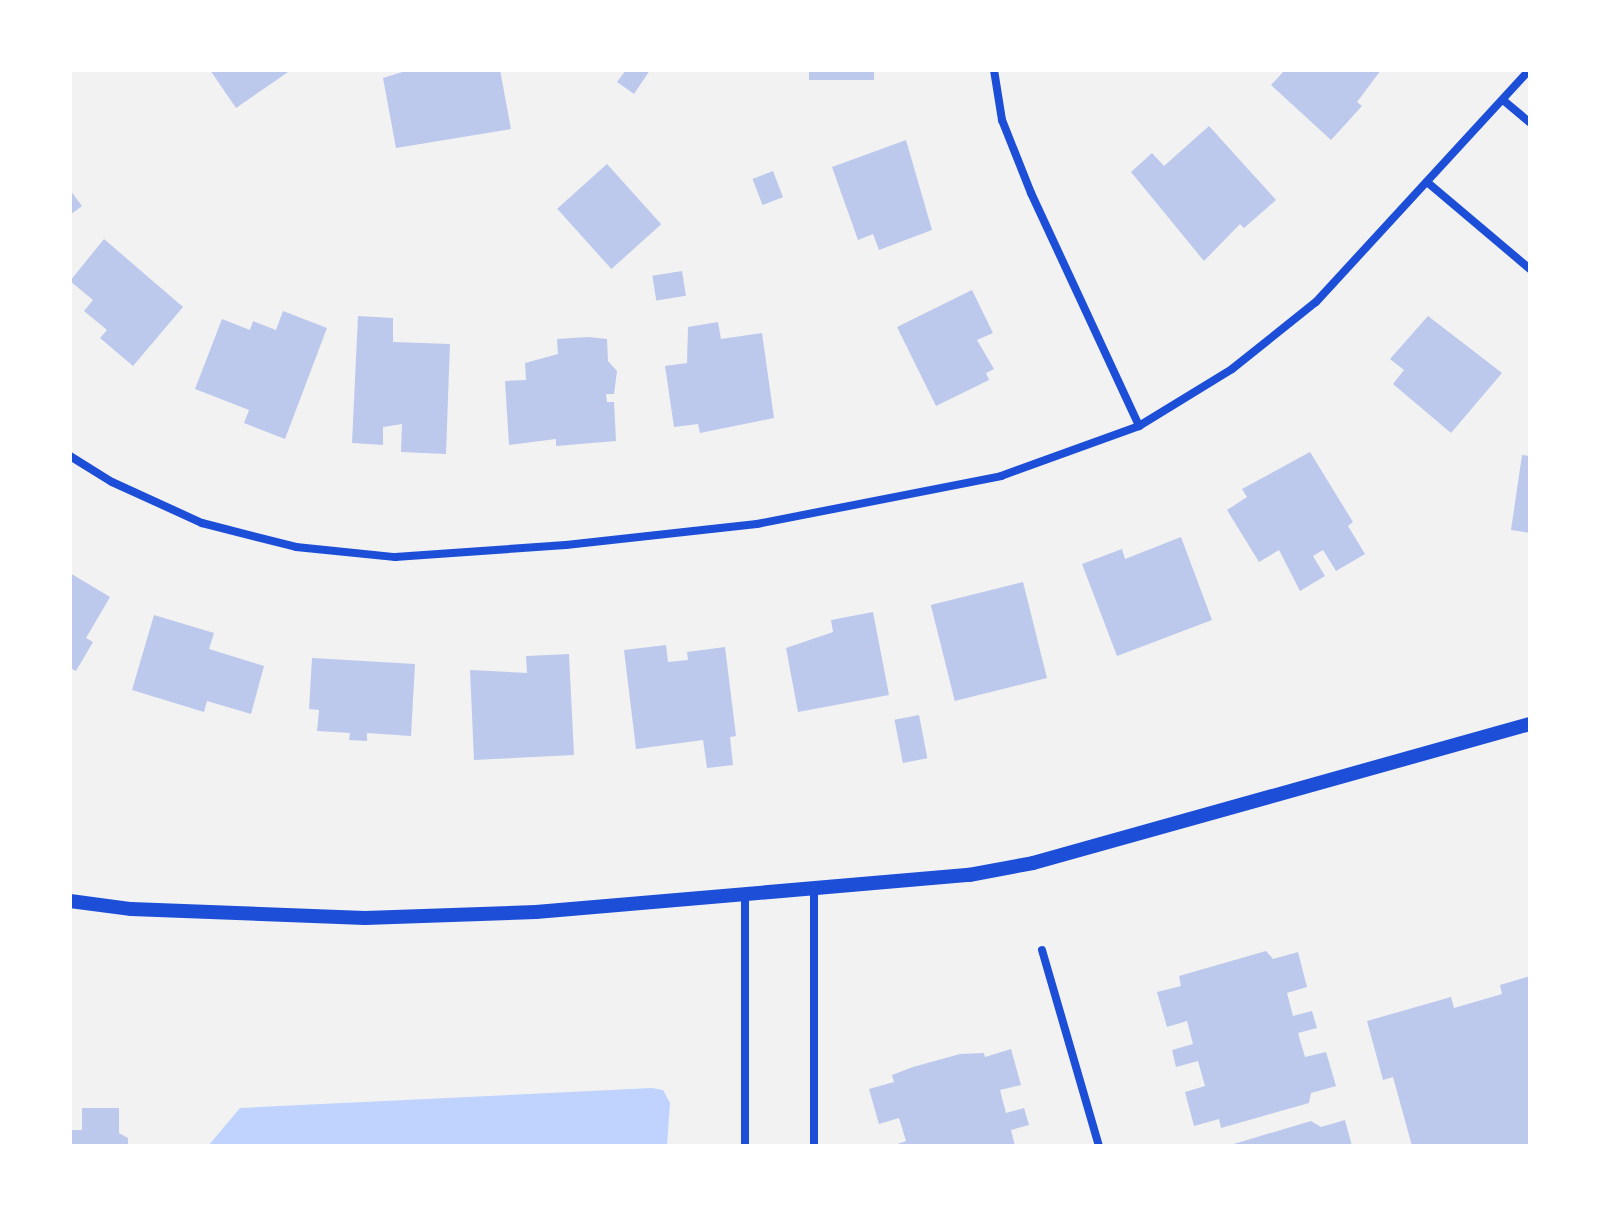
<!DOCTYPE html>
<html>
<head>
<meta charset="utf-8">
<style>
	body { margin:0 }
	#map { position:relative; width:1600px; height:1216px; overflow:hidden; background:#f2f2f2; font-family:"Noto Sans",sans-serif }
	div>[style] { position:absolute }
	[style*='--x'] { left:calc(var(--x)*1px); top:calc(var(--y)*1px); width:calc(var(--w)*1px); rotate:calc(var(--a)*1deg) }
	.water>* { inset:0; background:#bfd3fe }
	.building>* { inset:0; background:#bdc9ec; transform-origin:0 0 }
	.minor>* { height:8px; margin:-4px; padding:0 4px; transform-origin:4px; border-radius:4px; background:#1d4ed8 }
	.tertiary>* { height:14px; margin:-7px; padding:0 7px; transform-origin:7px; border-radius:7px; background:#1d4ed8 }
	span { translate:-50% -50%; white-space:nowrap; text-align:center; line-height:1.15; -webkit-text-stroke:8px #fff; paint-order:stroke }
	.frame { position:absolute; inset:0; border:72px solid #fff; pointer-events:none }
</style>
</head>
<body>
<div id="map">
	<div class="water">
		<i style="clip-path:polygon(652px 1088px,663px 1090px,670px 1103px,667px 1146px,208px 1146px,240px 1108px)"></i>
	</div>
	<div class="building">
		<i style="clip-path:polygon(210px 70px,291px 70px,236px 108px)"></i>
		<i style="clip-path:polygon(409px 70px,500px 70px,511px 129px,396px 148px,383px 78px)"></i>
		<i style="clip-path:polygon(626px 70px,650px 70px,634px 94px,617px 82px)"></i>
		<i style="left:809px;top:70px;width:65px;height:10px"></i>
		<i style="clip-path:polygon(1285px 70px,1381px 70px,1357px 102px,1362px 106px,1331px 140px,1271px 85px)"></i>
		<i style="clip-path:polygon(1209px 126px,1276px 200px,1244px 228px,1240px 224px,1204px 261px,1131px 172px,1152px 153px,1164px 166px)"></i>
		<i style="clip-path:polygon(906px 140px,932px 230px,879px 250px,873px 234px,858px 240px,832px 167px)"></i>
		<i style="left:607px;top:164px;width:81px;height:67px;rotate:48deg"></i>
		<i style="left:773px;top:171px;width:28px;height:22px;rotate:69deg"></i>
		<i style="clip-path:polygon(70px 190px,82px 206px,70px 215px)"></i>
		<i style="clip-path:polygon(104px 239px,183px 307px,133px 366px,100px 338px,107px 330px,84px 311px,93px 300px,70px 281px)"></i>
		<i style="left:682px;top:271px;width:25px;height:30px;rotate:81deg"></i>
		<i style="clip-path:polygon(972px 290px,993px 333px,977px 340px,994px 369px,986px 373px,989px 380px,936px 406px,897px 327px)"></i>
		<i style="clip-path:polygon(283px 311px,327px 328px,285px 439px,244px 423px,249px 410px,195px 389px,222px 319px,250px 330px,253px 321px,276px 330px)"></i>
		<i style="clip-path:polygon(358px 316px,393px 318px,393px 342px,450px 344px,446px 454px,401px 452px,402px 424px,383px 427px,383px 445px,352px 443px)"></i>
		<i style="clip-path:polygon(1428px 316px,1502px 373px,1451px 433px,1393px 384px,1404px 370px,1390px 359px)"></i>
		<i style="clip-path:polygon(718px 322px,721px 339px,762px 333px,774px 418px,700px 433px,698px 424px,674px 427px,665px 366px,687px 363px,688px 327px)"></i>
		<i style="clip-path:polygon(588px 337px,607px 339px,608px 361px,617px 371px,614px 394px,606px 394px,607px 402px,614px 402px,616px 441px,556px 446px,556px 439px,509px 445px,505px 381px,526px 380px,525px 363px,558px 354px,557px 339px)"></i>
		<i style="clip-path:polygon(1310px 452px,1353px 522px,1348px 526px,1365px 554px,1336px 571px,1323px 550px,1313px 556px,1325px 576px,1300px 591px,1279px 550px,1259px 562px,1227px 510px,1247px 497px,1242px 489px)"></i>
		<i style="clip-path:polygon(1522px 455px,1530px 456px,1530px 533px,1511px 530px)"></i>
		<i style="clip-path:polygon(1181px 537px,1212px 620px,1117px 656px,1082px 564px,1122px 549px,1125px 559px)"></i>
		<i style="clip-path:polygon(70px 573px,110px 597px,86px 638px,93px 642px,76px 671px,70px 668px)"></i>
		<i style="left:1023px;top:582px;width:99px;height:95px;rotate:76deg"></i>
		<i style="clip-path:polygon(873px 612px,889px 695px,798px 712px,786px 648px,833px 632px,831px 620px)"></i>
		<i style="clip-path:polygon(154px 615px,214px 633px,209px 649px,264px 666px,251px 714px,207px 701px,204px 712px,132px 690px)"></i>
		<i style="clip-path:polygon(666px 645px,668px 662px,688px 660px,687px 652px,725px 647px,736px 736px,730px 737px,733px 765px,707px 768px,703px 740px,636px 749px,624px 650px)"></i>
		<i style="clip-path:polygon(569px 654px,574px 755px,474px 760px,470px 670px,527px 673px,526px 656px)"></i>
		<i style="clip-path:polygon(312px 658px,415px 664px,411px 736px,367px 733px,367px 741px,349px 740px,350px 733px,317px 731px,319px 710px,309px 709px)"></i>
		<i style="left:919px;top:715px;width:44px;height:25px;rotate:79deg"></i>
		<i style="clip-path:polygon(1266px 951px,1273px 959px,1298px 952px,1307px 987px,1287px 993px,1293px 1016px,1312px 1011px,1317px 1028px,1298px 1033px,1305px 1057px,1326px 1052px,1336px 1086px,1311px 1093px,1309px 1103px,1221px 1128px,1219px 1119px,1194px 1126px,1185px 1092px,1205px 1086px,1198px 1061px,1176px 1067px,1172px 1050px,1193px 1044px,1187px 1021px,1167px 1027px,1157px 992px,1181px 986px,1179px 976px)"></i>
		<i style="clip-path:polygon(1530px 976px,1530px 1146px,1412px 1146px,1393px 1077px,1383px 1080px,1367px 1021px,1451px 997px,1454px 1008px,1502px 994px,1500px 985px)"></i>
		<i style="clip-path:polygon(1011px 1049px,1021px 1085px,1000px 1090px,1006px 1113px,1024px 1108px,1029px 1125px,1011px 1130px,1015px 1146px,892px 1146px,906px 1141px,899px 1118px,879px 1124px,869px 1089px,894px 1082px,892px 1075px,913px 1067px,960px 1054px,984px 1053px,985px 1057px)"></i>
		<i style="clip-path:polygon(82px 1108px,119px 1108px,119px 1133px,128px 1138px,128px 1146px,70px 1146px,70px 1130px,82px 1130px)"></i>
		<i style="clip-path:polygon(1345px 1120px,1352px 1146px,1227px 1146px,1311px 1121px,1321px 1127px)"></i>
	</div>
	<div class="minor">
		<i style="--x:994;--y:70;--w:51;--a:80.9"></i>
		<i style="--x:1002;--y:120;--w:79;--a:68.3"></i>
		<i style="--x:1031;--y:193;--w:257;--a:65.1"></i>
		<i style="--x:1503;--y:100;--w:35;--a:40"></i>
		<i style="--x:1427;--y:182;--w:135;--a:40.2"></i>
		<i style="--x:70;--y:456;--w:49;--a:31.8"></i>
		<i style="--x:112;--y:482;--w:99;--a:24.5"></i>
		<i style="--x:202;--y:523;--w:97;--a:14.3"></i>
		<i style="--x:296;--y:547;--w:100;--a:5.8"></i>
		<i style="--x:395;--y:557;--w:171;--a:-4"></i>
		<i style="--x:566;--y:545;--w:192;--a:-6.3"></i>
		<i style="--x:757;--y:524;--w:249;--a:-11.1"></i>
		<i style="--x:1001;--y:476;--w:147;--a:-19.9"></i>
		<i style="--x:1139;--y:426;--w:109;--a:-31.5"></i>
		<i style="--x:1232;--y:369;--w:107;--a:-38.6"></i>
		<i style="--x:1316;--y:302;--w:315;--a:-47.4"></i>
		<i style="--x:745;--y:894;--w:252;--a:90"></i>
		<i style="--x:1042;--y:950;--w:204;--a:73.8"></i>
		<i style="--x:814;--y:1146;--w:258;--a:-90"></i>
	</div>
	<div class="tertiary">
		<i style="--x:70;--y:901;--w:62;--a:7.5"></i>
		<i style="--x:131;--y:909;--w:234;--a:2.2"></i>
		<i style="--x:365;--y:918;--w:171;--a:-2"></i>
		<i style="--x:536;--y:912;--w:435;--a:-4.9"></i>
		<i style="--x:969;--y:875;--w:65;--a:-10.6"></i>
		<i style="--x:1033;--y:863;--w:516;--a:-15.63"></i>
	</div>
	<div class="frame"></div>
</div>
</body>
</html>
